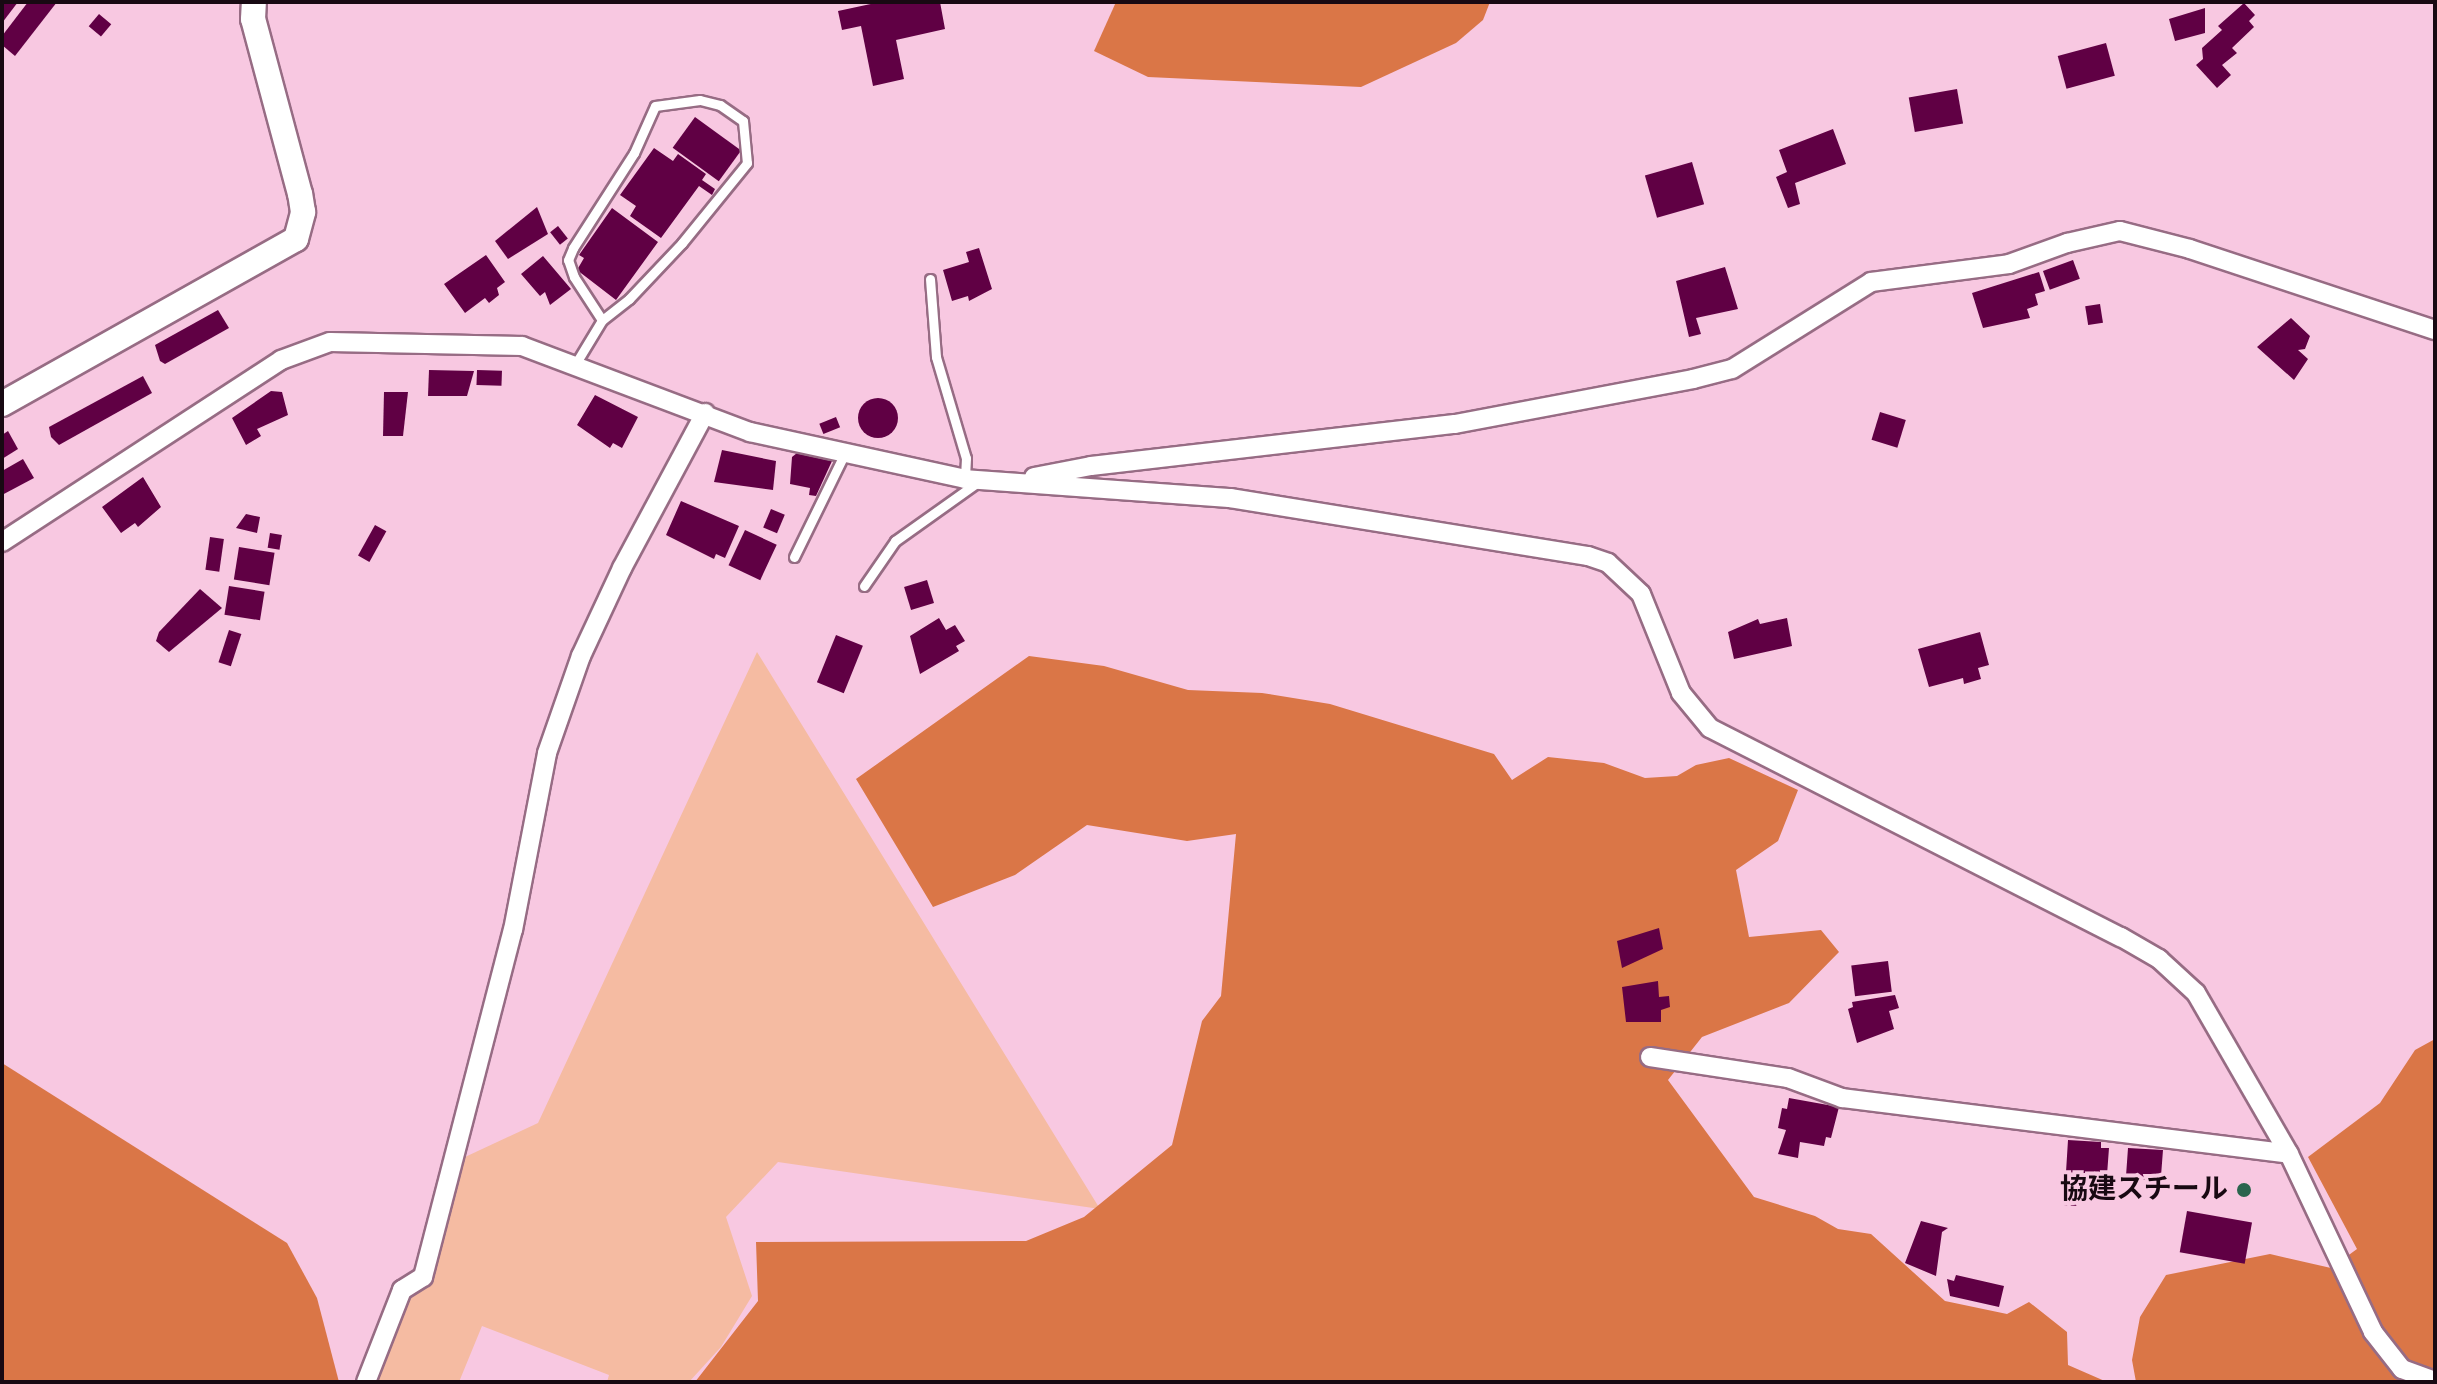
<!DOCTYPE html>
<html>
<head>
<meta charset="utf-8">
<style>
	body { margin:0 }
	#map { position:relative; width:2437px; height:1384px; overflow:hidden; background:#f8c8e1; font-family:"Alegreya Sans","Noto Sans JP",sans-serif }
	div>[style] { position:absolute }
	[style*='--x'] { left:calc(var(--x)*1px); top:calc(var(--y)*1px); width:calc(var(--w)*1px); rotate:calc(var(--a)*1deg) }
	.green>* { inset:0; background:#f5bba2 }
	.forest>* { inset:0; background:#da7647 }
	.building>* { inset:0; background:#600044; transform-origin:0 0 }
	.round { border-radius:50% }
	.roads { filter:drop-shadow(2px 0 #976c84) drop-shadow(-2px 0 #976c84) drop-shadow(0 2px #976c84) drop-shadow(0 -2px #976c84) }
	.service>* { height:9px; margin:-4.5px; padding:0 4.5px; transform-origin:4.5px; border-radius:4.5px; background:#fff }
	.minor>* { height:18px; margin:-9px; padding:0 9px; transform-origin:9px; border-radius:9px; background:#fff }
	.tertiary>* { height:24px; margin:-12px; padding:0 12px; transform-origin:12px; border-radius:12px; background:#fff }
	.dots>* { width:22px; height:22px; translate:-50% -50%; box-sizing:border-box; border:4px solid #f8c8e1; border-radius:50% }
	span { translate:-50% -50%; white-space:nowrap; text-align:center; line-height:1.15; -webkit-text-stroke:8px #f8c8e1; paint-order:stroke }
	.poi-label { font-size:28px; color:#180912; font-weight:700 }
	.right { translate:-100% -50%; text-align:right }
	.frame { position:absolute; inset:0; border:4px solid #180912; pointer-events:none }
</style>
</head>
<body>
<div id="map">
	<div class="green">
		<i style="clip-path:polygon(757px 652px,1100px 1209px,778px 1162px,726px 1217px,752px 1296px,721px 1347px,689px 1382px,607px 1382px,609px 1375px,482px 1326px,459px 1382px,373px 1382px,403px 1303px,430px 1284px,465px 1157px,538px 1123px)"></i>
	</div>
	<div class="forest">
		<i style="clip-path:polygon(1116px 2px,1490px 2px,1483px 20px,1456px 43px,1361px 87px,1148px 77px,1094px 51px)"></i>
		<i style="clip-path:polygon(1029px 656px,1104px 666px,1188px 690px,1262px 693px,1330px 704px,1494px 754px,1512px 780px,1548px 757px,1604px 763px,1645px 778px,1677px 776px,1696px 765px,1729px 758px,1798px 790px,1778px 841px,1736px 870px,1749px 937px,1821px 930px,1839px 952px,1789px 1003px,1702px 1037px,1668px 1080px,1754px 1197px,1815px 1216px,1838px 1229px,1871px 1234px,1945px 1301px,2007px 1314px,2029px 1302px,2067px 1332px,2068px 1365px,2107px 1382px,695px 1382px,758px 1301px,756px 1242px,1026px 1241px,1084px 1217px,1172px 1145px,1202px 1021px,1221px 996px,1236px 834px,1187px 841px,1087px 825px,1015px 875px,933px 907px,856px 779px)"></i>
		<i style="clip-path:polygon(2435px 1039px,2435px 1382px,2136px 1382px,2132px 1360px,2140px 1317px,2166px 1275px,2270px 1254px,2331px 1268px,2357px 1249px,2308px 1157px,2380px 1103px,2415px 1050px)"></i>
		<i style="clip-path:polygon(2px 1063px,287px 1243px,317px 1298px,339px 1382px,2px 1382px)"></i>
	</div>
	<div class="building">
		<i style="clip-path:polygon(2px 2px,18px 2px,2px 23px)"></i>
		<i style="clip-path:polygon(28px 2px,57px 2px,15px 56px,2px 45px,2px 36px)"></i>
		<i style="clip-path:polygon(880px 2px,940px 2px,945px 29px,896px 40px,904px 79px,873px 86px,861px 26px,842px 30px,838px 11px)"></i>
		<i style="clip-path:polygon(2244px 3px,2255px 15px,2249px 21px,2254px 27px,2232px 48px,2237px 53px,2222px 65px,2231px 75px,2217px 88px,2196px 65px,2203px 59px,2202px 48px,2222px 30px,2218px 26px)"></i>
		<i style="clip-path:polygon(2205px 8px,2205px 33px,2175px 41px,2169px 19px)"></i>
		<i style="left:99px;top:14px;width:16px;height:16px;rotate:40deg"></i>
		<i style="left:2106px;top:43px;width:34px;height:50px;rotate:75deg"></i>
		<i style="left:1957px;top:89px;width:35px;height:49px;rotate:80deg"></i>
		<i style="left:695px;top:117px;width:57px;height:38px;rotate:36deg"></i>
		<i style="clip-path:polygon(1833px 129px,1846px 164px,1795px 183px,1800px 204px,1788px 208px,1776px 177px,1787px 172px,1779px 150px)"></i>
		<i style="clip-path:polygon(654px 148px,673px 161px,678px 154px,706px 174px,702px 180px,715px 189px,712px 195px,699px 186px,661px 238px,630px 216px,636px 206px,620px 195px)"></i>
		<i style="left:1692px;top:162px;width:44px;height:49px;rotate:74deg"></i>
		<i style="clip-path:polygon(537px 207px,548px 234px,508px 259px,495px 241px)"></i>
		<i style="clip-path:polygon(612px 208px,658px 242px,616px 300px,577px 270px,584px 258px,579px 255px)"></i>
		<i style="left:558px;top:226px;width:16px;height:10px;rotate:52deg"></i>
		<i style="clip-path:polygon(979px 248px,992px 289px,969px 301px,968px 296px,952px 301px,943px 270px,969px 262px,966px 252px)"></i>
		<i style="clip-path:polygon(486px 255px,505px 282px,497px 288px,499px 295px,489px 303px,485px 298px,465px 313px,444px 284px)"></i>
		<i style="clip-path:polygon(543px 256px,571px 289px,550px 305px,545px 292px,540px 296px,521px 274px)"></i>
		<i style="left:2073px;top:260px;width:20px;height:32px;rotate:70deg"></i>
		<i style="clip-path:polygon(1725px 267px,1738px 309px,1696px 318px,1701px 334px,1689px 337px,1676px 281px)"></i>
		<i style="clip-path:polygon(2039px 272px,2045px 291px,2035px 294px,2038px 305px,2027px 309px,2030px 318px,1983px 328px,1972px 293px)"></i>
		<i style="left:2100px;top:304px;width:19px;height:15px;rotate:81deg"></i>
		<i style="clip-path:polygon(218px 310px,229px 328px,165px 364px,160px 361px,155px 345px)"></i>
		<i style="clip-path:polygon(2291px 318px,2310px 336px,2305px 349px,2298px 350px,2308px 359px,2294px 380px,2257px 347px)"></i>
		<i style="clip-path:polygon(429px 370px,474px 371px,467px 396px,428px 396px)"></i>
		<i style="left:477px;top:370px;width:25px;height:15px;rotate:2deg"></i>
		<i style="clip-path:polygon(143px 376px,152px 393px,59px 445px,51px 437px,49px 427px)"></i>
		<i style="clip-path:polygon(271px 391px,282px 392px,288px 415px,257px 429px,261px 436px,246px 445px,232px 418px)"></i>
		<i style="clip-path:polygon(384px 392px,408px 392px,403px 436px,383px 436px)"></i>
		<i style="clip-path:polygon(595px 395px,638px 417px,622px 448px,613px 443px,610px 448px,577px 425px)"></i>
		<i class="round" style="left:858px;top:398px;width:40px;height:40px"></i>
		<i style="left:1880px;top:412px;width:27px;height:29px;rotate:17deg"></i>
		<i style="left:836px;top:417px;width:11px;height:18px;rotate:68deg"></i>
		<i style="clip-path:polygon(8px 431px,18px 449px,2px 459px,2px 435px)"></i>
		<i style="clip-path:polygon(722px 450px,776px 461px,773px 490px,714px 482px)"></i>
		<i style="clip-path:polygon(797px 453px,832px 461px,816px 496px,809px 495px,810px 488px,790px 484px,792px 457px)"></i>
		<i style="clip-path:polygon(23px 459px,34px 478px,2px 495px,2px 471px)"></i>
		<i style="clip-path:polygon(143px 477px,161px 507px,138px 527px,135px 523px,121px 533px,102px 507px)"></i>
		<i style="clip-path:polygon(681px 501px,739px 526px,725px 558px,716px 554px,714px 559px,666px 535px)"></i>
		<i style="left:771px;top:509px;width:15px;height:20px;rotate:23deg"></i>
		<i style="clip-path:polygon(246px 514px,260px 517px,257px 533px,236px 528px)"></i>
		<i style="left:375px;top:525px;width:13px;height:35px;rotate:29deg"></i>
		<i style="left:745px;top:530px;width:35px;height:39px;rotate:25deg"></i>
		<i style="left:270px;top:533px;width:12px;height:15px;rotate:9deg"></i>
		<i style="left:210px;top:537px;width:14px;height:33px;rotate:8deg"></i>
		<i style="left:239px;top:547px;width:36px;height:33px;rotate:9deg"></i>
		<i style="left:927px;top:580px;width:24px;height:24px;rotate:73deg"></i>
		<i style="left:229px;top:586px;width:36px;height:29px;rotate:9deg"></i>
		<i style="clip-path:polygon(200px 589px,222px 608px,169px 652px,156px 641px,159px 632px)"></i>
		<i style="clip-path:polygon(939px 618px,946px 630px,955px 625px,965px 641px,956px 646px,959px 651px,920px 674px,910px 636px)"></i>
		<i style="clip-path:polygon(1787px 618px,1792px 646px,1734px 659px,1728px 632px,1758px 619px,1760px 624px)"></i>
		<i style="left:229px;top:630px;width:13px;height:34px;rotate:18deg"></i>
		<i style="clip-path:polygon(1980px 632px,1989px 665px,1978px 668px,1981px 679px,1964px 684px,1963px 678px,1929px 687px,1918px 649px)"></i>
		<i style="left:836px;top:635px;width:29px;height:51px;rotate:22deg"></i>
		<i style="clip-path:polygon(1659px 928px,1663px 949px,1622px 968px,1617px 941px)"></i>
		<i style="left:1888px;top:961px;width:31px;height:37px;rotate:83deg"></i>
		<i style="clip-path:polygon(1658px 981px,1659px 997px,1669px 996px,1670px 1007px,1661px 1010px,1661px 1022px,1626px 1022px,1622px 987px)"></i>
		<i style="clip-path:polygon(1895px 995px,1899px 1008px,1889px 1011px,1894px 1029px,1857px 1043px,1848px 1009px,1853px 1007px,1852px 1002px)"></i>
		<i style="clip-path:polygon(1789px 1098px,1839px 1107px,1831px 1138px,1826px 1137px,1824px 1146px,1800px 1142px,1798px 1158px,1778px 1154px,1786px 1130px,1778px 1128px,1782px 1108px,1787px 1109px)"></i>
		<i style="clip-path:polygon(2068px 1140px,2101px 1142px,2101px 1148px,2109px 1148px,2107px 1175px,2066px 1172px)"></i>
		<i style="clip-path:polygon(2128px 1148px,2163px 1150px,2161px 1176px,2150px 1176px,2150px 1181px,2126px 1176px)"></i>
		<i style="left:2065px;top:1186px;width:15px;height:19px;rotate:4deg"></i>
		<i style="left:2187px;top:1211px;width:66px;height:42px;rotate:10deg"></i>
		<i style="clip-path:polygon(1921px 1221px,1948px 1228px,1942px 1232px,1936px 1276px,1905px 1263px)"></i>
		<i style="clip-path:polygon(1956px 1275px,2004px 1286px,1999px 1307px,1950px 1296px,1947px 1279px,1954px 1281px)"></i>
	</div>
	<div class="roads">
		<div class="service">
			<i style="--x:930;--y:279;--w:78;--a:85.6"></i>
			<i style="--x:936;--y:357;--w:105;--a:73.5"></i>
			<i style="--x:966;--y:458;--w:21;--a:93"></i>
			<i style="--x:576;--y:363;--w:50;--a:-58.8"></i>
			<i style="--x:602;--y:320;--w:51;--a:-123.1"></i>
			<i style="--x:574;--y:277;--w:18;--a:-109"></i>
			<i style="--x:568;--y:260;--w:13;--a:-67"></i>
			<i style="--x:573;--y:248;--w:113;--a:-57.3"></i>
			<i style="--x:634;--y:153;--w:51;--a:-65.9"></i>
			<i style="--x:655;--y:106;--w:45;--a:-7.6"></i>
			<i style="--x:700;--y:100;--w:21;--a:14"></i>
			<i style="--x:720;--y:105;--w:28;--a:35"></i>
			<i style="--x:743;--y:121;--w:42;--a:84.6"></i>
			<i style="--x:747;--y:163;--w:103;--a:129.1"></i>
			<i style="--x:682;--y:243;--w:77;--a:133.4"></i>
			<i style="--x:629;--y:299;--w:34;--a:142"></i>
			<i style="--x:794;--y:557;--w:116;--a:-63.9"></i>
			<i style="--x:864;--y:586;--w:55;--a:-55.4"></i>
			<i style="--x:895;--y:541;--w:102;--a:-35.4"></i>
		</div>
		<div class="minor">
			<i style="--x:1034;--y:477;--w:58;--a:-10.9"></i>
			<i style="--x:1091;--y:466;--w:366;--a:-6.6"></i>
			<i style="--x:1455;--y:424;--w:242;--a:-10.7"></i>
			<i style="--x:1693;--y:379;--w:40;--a:-14.4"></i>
			<i style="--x:1732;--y:369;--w:164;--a:-32"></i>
			<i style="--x:1871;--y:282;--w:139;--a:-7.4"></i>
			<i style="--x:2009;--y:264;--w:62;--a:-19.9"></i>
			<i style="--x:2067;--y:243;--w:54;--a:-12.8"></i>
			<i style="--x:2120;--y:231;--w:72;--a:14.4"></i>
			<i style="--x:2190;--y:249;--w:258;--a:18.3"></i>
			<i style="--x:2;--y:542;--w:333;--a:-33.1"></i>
			<i style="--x:281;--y:360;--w:52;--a:-20.2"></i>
			<i style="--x:330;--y:342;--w:192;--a:1.2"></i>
			<i style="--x:522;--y:346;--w:244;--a:20.7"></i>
			<i style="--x:750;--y:432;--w:220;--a:12.3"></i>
			<i style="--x:965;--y:479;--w:266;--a:4.1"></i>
			<i style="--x:1230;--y:498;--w:363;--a:9.2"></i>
			<i style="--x:1588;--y:556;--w:21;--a:19"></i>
			<i style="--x:1608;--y:563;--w:45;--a:43.2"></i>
			<i style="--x:1641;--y:594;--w:107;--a:68"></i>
			<i style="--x:1681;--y:693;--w:45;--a:50.4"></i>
			<i style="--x:1710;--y:728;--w:461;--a:27"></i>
			<i style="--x:2121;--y:937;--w:44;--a:30.1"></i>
			<i style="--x:2159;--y:959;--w:50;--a:42.6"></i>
			<i style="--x:2196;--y:993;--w:186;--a:60"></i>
			<i style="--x:2289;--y:1154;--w:197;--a:64.7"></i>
			<i style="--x:2373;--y:1332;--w:47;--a:51.9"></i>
			<i style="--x:2402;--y:1369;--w:35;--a:20"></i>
			<i style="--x:1650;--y:1057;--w:140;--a:8.7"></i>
			<i style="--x:1788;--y:1078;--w:58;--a:20.3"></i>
			<i style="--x:1842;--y:1098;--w:450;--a:7.1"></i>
			<i style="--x:366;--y:1382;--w:99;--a:-68.6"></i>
			<i style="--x:402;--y:1290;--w:25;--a:-32"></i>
			<i style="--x:423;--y:1277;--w:358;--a:-75.5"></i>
			<i style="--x:513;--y:930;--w:180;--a:-79.1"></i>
			<i style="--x:547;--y:753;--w:103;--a:-70.7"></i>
			<i style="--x:581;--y:656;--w:97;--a:-65"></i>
			<i style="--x:622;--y:568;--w:176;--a:-61.8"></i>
		</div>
		<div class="tertiary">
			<i style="--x:2;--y:404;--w:337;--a:-29.3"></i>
			<i style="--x:296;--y:239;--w:28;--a:-75"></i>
			<i style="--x:303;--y:212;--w:18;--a:-99"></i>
			<i style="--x:300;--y:194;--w:181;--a:-105"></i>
			<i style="--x:253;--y:19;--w:17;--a:-87"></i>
		</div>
	</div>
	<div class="dots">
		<i style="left:2244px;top:1190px;background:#2b654e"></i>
	</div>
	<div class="poi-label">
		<span class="right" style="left:2228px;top:1190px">協建スチール</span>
	</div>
	<div class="frame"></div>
</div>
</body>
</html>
